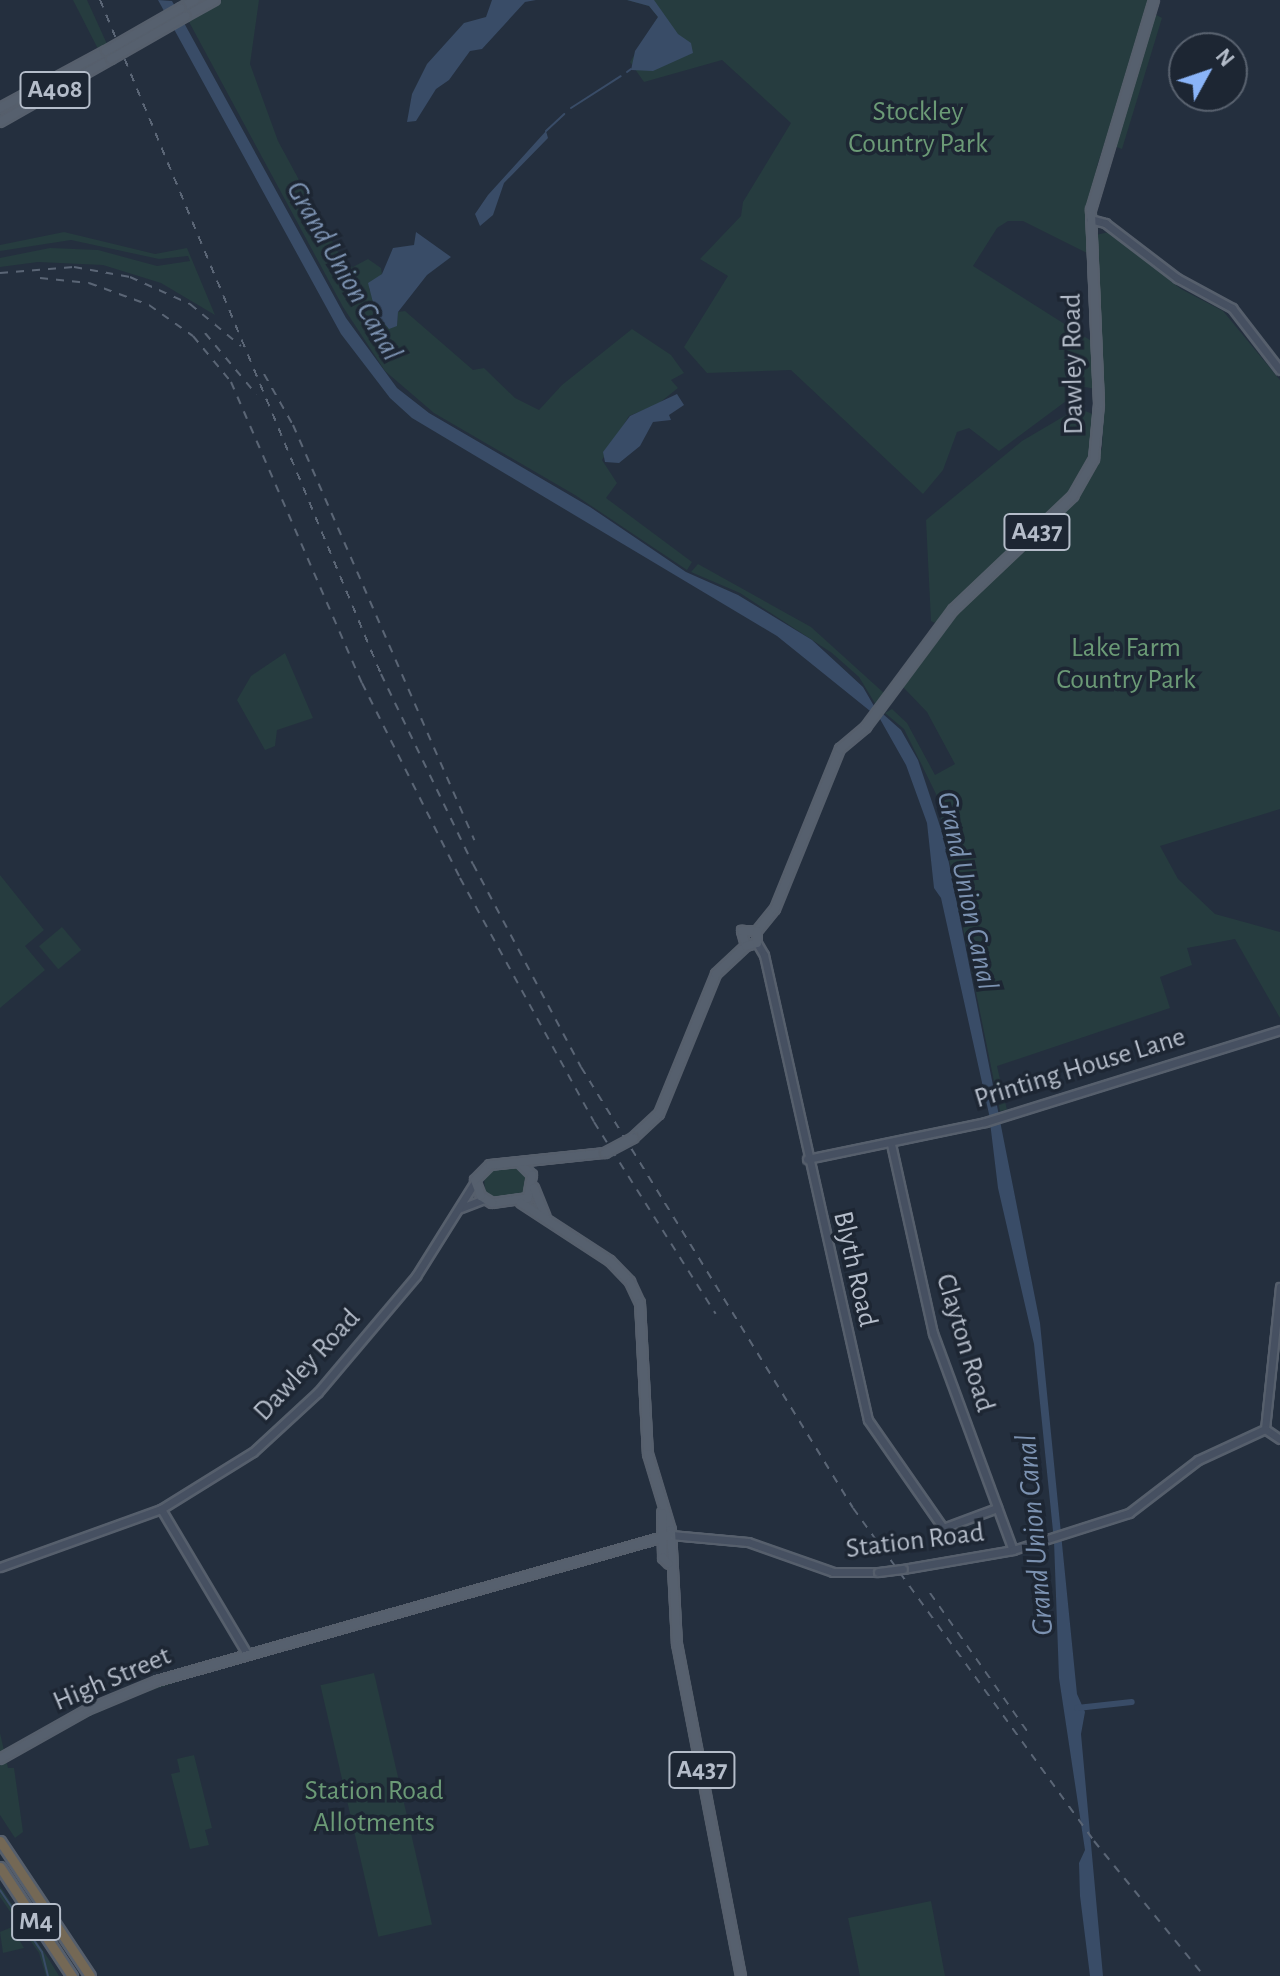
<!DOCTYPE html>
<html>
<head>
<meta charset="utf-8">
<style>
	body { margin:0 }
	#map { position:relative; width:1280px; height:1976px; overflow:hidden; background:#242f3e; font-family:"Alegreya Sans",sans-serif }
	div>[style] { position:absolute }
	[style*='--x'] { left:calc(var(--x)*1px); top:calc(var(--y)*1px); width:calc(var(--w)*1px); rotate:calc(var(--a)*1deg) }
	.green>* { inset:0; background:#263c3f; transform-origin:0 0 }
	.water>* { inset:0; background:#394c67 }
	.stream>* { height:2px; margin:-1px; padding:0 1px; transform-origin:1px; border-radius:1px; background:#394c67 }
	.canal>* { height:6px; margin:-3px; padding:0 3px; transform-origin:3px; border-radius:3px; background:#394c67 }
	.roads { filter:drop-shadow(2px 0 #565f6c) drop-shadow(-2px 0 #565f6c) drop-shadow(0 2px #565f6c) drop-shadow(0 -2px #565f6c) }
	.secondary>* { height:7px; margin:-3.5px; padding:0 3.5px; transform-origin:3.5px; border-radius:3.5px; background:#465061 }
	.primary>* { height:8px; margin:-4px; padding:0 4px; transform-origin:4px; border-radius:4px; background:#56606e }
	.highway>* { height:9px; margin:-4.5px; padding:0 4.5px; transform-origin:4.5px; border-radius:4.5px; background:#746855 }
	.rail>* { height:2px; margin-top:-1px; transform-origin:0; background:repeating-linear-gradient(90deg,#5a6575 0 8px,transparent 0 16px) }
	.bridges { filter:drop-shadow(2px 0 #565f6c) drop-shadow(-2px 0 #565f6c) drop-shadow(0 2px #565f6c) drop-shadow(0 -2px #565f6c) }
	.secondary-bridge>* { height:7px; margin:-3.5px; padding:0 3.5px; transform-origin:3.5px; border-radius:3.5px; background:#465061 }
	.primary-bridge>* { height:8px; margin:-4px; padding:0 4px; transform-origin:4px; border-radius:4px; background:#56606e }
	span { translate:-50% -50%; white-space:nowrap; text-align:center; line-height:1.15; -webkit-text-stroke:7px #1d2633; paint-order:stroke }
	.shield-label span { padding:2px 6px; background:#1d2633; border:2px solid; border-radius:6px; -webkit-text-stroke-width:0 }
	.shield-label { font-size:26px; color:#b4bcc9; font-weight:700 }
	.park-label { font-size:28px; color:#6b9a76 }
	.street-label { font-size:28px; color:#b4bcc9 }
	.water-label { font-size:30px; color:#7c92b1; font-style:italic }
	.north { position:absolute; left:1168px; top:32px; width:80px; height:80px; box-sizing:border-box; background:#1d2633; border:2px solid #59626f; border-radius:50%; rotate:50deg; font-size:22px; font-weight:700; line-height:32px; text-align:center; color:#b4bcc9 }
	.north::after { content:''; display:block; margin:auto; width:28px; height:36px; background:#8ab4f8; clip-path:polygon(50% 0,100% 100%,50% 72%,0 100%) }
</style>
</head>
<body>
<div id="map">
	<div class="green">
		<i style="clip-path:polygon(73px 0,87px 0,107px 44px,98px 49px)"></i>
		<i style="clip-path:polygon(222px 0,259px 0,250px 64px,278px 141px,345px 265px,353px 267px,368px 259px,381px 268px,382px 274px,369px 289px,397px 326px,398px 312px,405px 311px,473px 370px,484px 368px,515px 398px,539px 410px,562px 385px,632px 329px,671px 355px,684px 373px,671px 380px,678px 388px,658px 404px,629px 416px,602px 460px,617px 483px,606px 498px,692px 562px,687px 570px,575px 495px,434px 413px,385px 371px,343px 307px,188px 20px)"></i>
		<i style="clip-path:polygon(627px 0,1152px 0,1097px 166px,1091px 255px,1023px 221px,1008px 221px,997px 228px,973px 266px,1093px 342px,1096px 389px,1085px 387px,999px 451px,969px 428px,957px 432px,943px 470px,923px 494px,791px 370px,707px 373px,684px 347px,728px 276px,700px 259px,741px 216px,743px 202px,791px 123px,722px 60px,644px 82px,630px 62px,658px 17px,649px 6px)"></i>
		<i style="clip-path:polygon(1153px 13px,1162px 18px,1122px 149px,1108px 144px)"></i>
		<i style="clip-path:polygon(64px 232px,155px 254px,187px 248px,215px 315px,161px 283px,103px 265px,38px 262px,0 267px,0 258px,50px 248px,98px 250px,157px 266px,190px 261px,188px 256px,159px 259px,71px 240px,0 251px,0 245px)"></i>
		<i style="clip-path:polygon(1109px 232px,1181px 289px,1223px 311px,1280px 380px,1280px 809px,1160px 846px,1178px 879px,1215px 914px,1280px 932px,1280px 1018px,1235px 939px,1187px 948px,1192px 965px,1160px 977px,1170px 1008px,997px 1066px,1007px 1110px,1000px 1111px,936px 794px,904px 729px,885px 713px,892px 709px,907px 723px,935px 775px,955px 764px,927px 712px,903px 687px,964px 603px,1037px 538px,1093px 474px,1102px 448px,1104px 407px,1096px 235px)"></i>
		<i style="clip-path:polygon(1078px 408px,1095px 415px,1093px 446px,1071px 493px,935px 623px,931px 621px,926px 520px,1022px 441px)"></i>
		<i style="clip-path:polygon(698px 564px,811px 627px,885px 694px,876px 705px,859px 677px,832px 653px,740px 593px,691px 572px)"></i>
		<i style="clip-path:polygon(285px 653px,313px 718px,277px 730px,275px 746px,265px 750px,237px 700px,251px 676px)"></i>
		<i style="clip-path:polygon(0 875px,44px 930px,25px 946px,45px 970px,0 1008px)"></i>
		<i style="left:62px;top:927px;width:30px;height:30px;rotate:50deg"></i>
		<i style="clip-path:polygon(518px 1166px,530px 1184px,527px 1193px,493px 1199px,485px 1195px,484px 1174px,492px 1168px)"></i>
		<i style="clip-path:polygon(231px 1664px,132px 1697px,60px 1730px,143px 1691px)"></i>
		<i style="left:374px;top:1673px;width:258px;height:55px;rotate:77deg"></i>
		<i style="clip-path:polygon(0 1733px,8px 1768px,14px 1768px,23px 1832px,15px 1838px,0 1815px)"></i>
		<i style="clip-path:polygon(194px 1755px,212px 1828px,205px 1830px,209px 1845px,190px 1849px,171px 1774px,180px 1772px,177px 1759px)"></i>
		<i style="clip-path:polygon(0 1886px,50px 1961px,59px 1976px,46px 1976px,39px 1953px,0 1897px)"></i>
		<i style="clip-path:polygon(931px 1901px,945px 1976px,860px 1976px,848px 1918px)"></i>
		<i style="clip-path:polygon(12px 1927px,24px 1948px,3px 1953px,0 1932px)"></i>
	</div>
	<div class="water">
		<i style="clip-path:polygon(158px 0,172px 1px,346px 318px,397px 388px,429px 413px,590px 507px,686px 572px,738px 595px,812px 640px,863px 687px,874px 706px,901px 730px,918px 760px,944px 838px,1040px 1323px,1077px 1694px,1085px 1712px,1081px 1734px,1103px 1976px,1090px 1976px,1080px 1896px,1079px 1863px,1085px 1850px,1059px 1678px,1054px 1541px,1034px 1344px,998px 1188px,989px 1114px,941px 898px,934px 888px,927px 823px,906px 765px,880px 719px,777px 636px,412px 418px,390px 398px,341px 334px)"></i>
		<i style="clip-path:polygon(492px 0,536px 0,525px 2px,482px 49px,470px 51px,449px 80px,436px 89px,416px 121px,407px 122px,412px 94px,427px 64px,464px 23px,486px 17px)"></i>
		<i style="clip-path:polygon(627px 0,654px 0,678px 34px,691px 43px,693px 53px,653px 71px,631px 70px,635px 51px,658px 17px,649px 6px)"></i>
		<i style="clip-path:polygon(546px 131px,548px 138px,504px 183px,493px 215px,480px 226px,475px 214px,488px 195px)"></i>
		<i style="clip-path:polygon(416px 232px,451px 257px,427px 275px,398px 312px,397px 326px,389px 329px,376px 314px,368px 283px,382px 274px,393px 248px,414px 245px)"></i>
		<i style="clip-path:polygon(677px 394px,684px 405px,669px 415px,671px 420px,653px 422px,640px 446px,619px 463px,605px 462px,603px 452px,630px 416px)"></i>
	</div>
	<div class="stream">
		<i style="--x:627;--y:72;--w:5;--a:-37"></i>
		<i style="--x:571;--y:108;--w:59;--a:-32.6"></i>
		<i style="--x:546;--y:131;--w:25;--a:-43"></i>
		<i style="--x:0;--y:1890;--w:75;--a:55.9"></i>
		<i style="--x:42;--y:1952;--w:25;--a:76"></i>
	</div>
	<div class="canal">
		<i style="--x:1077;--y:1708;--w:55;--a:-6.2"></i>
	</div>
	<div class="roads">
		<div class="secondary">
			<i style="--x:1090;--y:219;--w:16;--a:15"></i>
			<i style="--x:1105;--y:223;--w:91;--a:37.4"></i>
			<i style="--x:1177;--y:278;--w:63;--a:28.6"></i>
			<i style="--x:1232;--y:308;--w:78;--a:52.3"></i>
			<i style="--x:757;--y:943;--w:14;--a:60"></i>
			<i style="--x:764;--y:955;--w:476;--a:77.4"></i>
			<i style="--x:868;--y:1420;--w:131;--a:55.2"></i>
			<i style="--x:943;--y:1528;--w:58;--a:-20.3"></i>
			<i style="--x:891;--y:1144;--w:194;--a:77.5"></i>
			<i style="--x:933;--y:1333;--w:231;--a:69.8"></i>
			<i style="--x:807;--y:1159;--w:182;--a:-11.7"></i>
			<i style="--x:985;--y:1122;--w:309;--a:-17.3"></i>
			<i style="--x:461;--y:1208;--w:25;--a:-21"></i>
			<i style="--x:1265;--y:1429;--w:143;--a:-84"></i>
			<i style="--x:1265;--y:1429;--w:18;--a:34"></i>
			<i style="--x:161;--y:1509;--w:166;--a:59.3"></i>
			<i style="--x:671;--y:1535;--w:77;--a:5.2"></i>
			<i style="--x:748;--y:1542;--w:90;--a:19.4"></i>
			<i style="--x:833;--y:1572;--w:45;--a:0"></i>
			<i style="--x:0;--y:1567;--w:171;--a:-19.8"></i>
			<i style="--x:161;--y:1509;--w:108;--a:-31.8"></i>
			<i style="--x:253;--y:1452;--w:88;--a:-42.7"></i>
			<i style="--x:318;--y:1392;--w:152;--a:-49.8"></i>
			<i style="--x:416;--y:1276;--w:111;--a:-57.9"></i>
			<i style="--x:903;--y:1569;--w:112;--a:-9.8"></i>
			<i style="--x:1013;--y:1550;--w:122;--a:-17.7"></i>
			<i style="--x:1129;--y:1513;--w:87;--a:-37.5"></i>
			<i style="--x:1198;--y:1460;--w:74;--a:-24.8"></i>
		</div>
		<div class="primary">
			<i style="--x:181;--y:8;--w:16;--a:-30"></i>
			<i style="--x:186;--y:16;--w:33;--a:-29"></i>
			<i style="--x:0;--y:108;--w:120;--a:-28.3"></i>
			<i style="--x:0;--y:122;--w:128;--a:-29.6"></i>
			<i style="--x:757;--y:931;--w:28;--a:-51"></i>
			<i style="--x:775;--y:909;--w:173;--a:-67.9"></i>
			<i style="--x:840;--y:749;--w:34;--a:-40"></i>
			<i style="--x:866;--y:727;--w:146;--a:-53.4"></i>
			<i style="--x:953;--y:610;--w:166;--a:-43.5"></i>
			<i style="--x:1073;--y:496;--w:43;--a:-60.4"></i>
			<i style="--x:1094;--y:459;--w:55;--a:-84.8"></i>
			<i style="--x:1099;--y:404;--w:194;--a:-92.4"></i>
			<i style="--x:1091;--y:210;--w:219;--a:-73.3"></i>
			<i style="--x:746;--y:946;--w:16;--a:-105"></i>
			<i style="--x:742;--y:931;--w:15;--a:0"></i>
			<i style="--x:633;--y:1138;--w:35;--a:-43"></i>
			<i style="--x:659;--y:1114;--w:151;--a:-67.8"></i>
			<i style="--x:716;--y:974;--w:41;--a:-43"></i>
			<i style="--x:746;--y:946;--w:11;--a:-15"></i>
			<i style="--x:757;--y:943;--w:12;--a:-90"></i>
			<i style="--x:520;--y:1163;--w:17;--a:45"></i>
			<i style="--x:532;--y:1175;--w:23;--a:100"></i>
			<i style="--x:528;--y:1198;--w:36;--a:172"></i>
			<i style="--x:492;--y:1203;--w:13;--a:-148"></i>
			<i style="--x:481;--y:1196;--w:17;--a:-111"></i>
			<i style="--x:475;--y:1180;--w:21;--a:-45"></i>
			<i style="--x:490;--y:1165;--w:116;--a:-6"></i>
			<i style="--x:534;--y:1188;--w:31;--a:68"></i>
			<i style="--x:521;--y:1203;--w:106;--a:33.1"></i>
			<i style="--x:610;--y:1261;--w:29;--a:46"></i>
			<i style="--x:630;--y:1282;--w:23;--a:65"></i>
			<i style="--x:640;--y:1303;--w:151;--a:87"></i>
			<i style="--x:648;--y:1454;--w:79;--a:73.2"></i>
			<i style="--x:671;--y:1530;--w:114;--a:87"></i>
			<i style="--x:677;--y:1644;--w:338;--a:79.1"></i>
			<i style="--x:662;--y:1513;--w:45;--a:88.7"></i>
			<i style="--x:663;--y:1558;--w:8;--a:45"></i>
			<i style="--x:0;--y:1759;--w:100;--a:-29.4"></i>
			<i style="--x:87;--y:1710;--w:76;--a:-22.5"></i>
			<i style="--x:157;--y:1681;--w:534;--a:-15.86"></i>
		</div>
		<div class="highway">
			<i style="--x:0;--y:1841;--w:162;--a:56.3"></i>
			<i style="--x:0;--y:1867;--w:131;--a:56.6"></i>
		</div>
	</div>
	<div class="rail">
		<i style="--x:100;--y:0;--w:730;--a:67.37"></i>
		<i style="--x:381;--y:674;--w:211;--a:64.2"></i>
		<i style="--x:473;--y:864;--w:230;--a:62"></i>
		<i style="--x:581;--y:1067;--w:518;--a:58.33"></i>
		<i style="--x:853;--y:1508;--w:411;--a:54.1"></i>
		<i style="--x:1094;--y:1841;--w:174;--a:50.8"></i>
		<i style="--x:0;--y:273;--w:74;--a:-4.6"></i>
		<i style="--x:74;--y:267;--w:57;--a:10.1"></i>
		<i style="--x:130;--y:277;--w:66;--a:24.2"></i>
		<i style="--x:190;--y:304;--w:66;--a:39.5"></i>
		<i style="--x:40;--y:278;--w:49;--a:5.8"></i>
		<i style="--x:89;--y:283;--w:64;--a:20.1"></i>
		<i style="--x:149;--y:305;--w:54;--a:35.2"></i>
		<i style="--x:193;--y:336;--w:60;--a:50.4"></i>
		<i style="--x:231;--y:382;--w:328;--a:66.5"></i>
		<i style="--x:362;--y:683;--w:218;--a:63.3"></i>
		<i style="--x:460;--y:878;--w:278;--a:61.2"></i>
		<i style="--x:594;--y:1122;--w:227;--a:57.6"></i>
		<i style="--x:205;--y:333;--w:80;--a:50.1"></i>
		<i style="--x:264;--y:374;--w:59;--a:60.4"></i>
		<i style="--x:293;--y:425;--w:453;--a:66.4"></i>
		<i style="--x:930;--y:1593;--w:169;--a:54.9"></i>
	</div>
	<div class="bridges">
		<div class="secondary-bridge">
			<i style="--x:878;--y:1572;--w:25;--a:-7"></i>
		</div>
		<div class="primary-bridge">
			<i style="--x:106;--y:51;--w:86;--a:-29.8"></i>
			<i style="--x:111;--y:59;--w:86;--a:-29.8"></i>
			<i style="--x:605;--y:1153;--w:32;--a:-28"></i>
		</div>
	</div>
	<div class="shield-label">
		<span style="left:55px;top:90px">A408</span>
		<span style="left:1037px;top:532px">A437</span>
		<span style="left:702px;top:1770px">A437</span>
		<span style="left:36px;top:1922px">M4</span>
	</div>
	<div class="park-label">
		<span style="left:918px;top:128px">Stockley<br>Country Park</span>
		<span style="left:1126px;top:664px">Lake Farm<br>Country Park</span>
		<span style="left:374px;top:1807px">Station Road<br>Allotments</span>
	</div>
	<div class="street-label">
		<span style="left:1073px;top:364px;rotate:-91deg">Dawley Road</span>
		<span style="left:1080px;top:1068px;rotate:-17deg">Printing House Lane</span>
		<span style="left:855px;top:1269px;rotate:77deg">Blyth Road</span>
		<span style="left:965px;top:1343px;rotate:73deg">Clayton Road</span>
		<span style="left:307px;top:1365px;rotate:-47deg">Dawley Road</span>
		<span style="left:915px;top:1541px;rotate:-7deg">Station Road</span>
		<span style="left:112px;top:1679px;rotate:-23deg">High Street</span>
	</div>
	<div class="water-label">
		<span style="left:344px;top:271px;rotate:60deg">Grand Union Canal</span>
		<span style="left:967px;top:891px;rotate:78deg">Grand Union Canal</span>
		<span style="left:1035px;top:1535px;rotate:-95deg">Grand Union Canal</span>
	</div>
	<div class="north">N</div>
</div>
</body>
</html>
